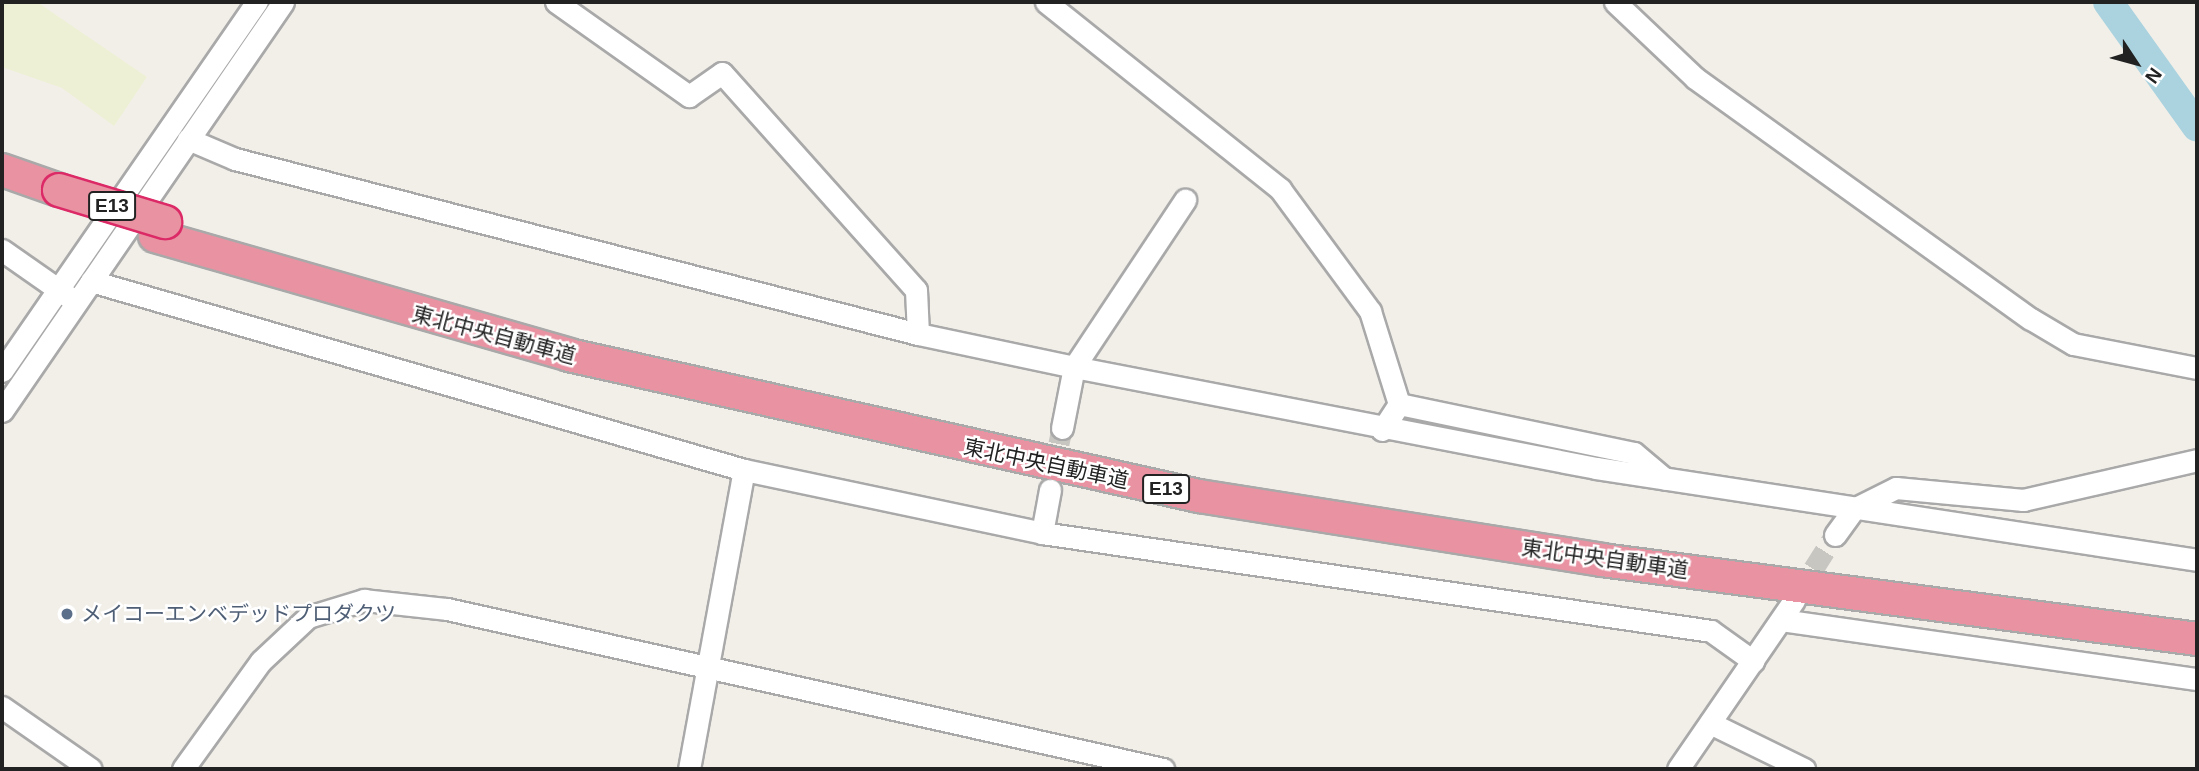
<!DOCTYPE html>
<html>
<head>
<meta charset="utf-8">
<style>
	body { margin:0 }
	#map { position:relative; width:2199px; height:771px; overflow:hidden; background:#f2efe9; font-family:Arial,"Noto Sans JP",sans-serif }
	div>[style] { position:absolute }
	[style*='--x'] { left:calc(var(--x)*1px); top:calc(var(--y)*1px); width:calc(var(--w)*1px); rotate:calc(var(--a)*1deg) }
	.farmland>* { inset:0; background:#eef0d5 }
	.river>* { height:30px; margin:-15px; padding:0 15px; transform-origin:15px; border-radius:15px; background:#aad3df }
	.minor-tunnel>* { height:21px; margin-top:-10.5px; transform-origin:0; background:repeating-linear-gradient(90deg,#c8c6c1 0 21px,transparent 0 31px) }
	.roads { filter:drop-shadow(2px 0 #a9a9a9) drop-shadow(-2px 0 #a9a9a9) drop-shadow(0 2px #a9a9a9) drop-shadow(0 -2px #a9a9a9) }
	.minor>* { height:21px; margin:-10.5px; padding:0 10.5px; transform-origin:10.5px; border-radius:10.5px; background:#fff }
	.highway>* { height:32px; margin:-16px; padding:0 16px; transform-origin:16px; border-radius:16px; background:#e892a2 }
	.bridges { filter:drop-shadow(2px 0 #dc2a67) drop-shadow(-2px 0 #dc2a67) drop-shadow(0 2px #dc2a67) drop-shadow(0 -2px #dc2a67) }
	.highway-bridge>* { height:32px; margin:-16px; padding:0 16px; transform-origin:16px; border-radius:16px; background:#e892a2 }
	.dots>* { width:19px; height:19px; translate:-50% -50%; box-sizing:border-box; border:4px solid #fff; border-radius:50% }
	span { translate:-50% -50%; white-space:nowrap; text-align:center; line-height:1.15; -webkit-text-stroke:5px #fff; paint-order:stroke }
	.shield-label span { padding:2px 5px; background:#fff; border:2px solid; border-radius:5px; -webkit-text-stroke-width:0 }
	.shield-label { font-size:19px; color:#222; font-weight:700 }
	.street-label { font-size:21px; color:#222 }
	.service-label { font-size:21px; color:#4e5e75 }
	.left { translate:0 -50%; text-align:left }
	.frame { position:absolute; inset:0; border:4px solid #222; pointer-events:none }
	.north { position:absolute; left:2101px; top:28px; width:70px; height:70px; -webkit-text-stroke:5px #fff; paint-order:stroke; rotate:126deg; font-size:19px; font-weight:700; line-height:28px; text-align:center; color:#222 }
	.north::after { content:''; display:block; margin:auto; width:24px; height:32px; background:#222; clip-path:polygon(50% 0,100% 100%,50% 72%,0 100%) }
</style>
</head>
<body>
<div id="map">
	<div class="farmland">
		<i style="clip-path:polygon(2px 2px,37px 2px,147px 77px,114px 126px,62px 88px,2px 67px)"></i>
	</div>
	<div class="river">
		<i style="--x:2108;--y:2;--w:153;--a:54.5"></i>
	</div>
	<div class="minor-tunnel">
		<i style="--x:1053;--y:474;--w:47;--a:-78.9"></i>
		<i style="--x:1797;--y:595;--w:71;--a:-57.7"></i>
	</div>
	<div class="roads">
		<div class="minor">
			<i style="--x:556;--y:2;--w:163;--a:35.3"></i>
			<i style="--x:689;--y:96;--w:40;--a:-34.9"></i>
			<i style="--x:722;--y:73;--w:291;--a:48.2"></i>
			<i style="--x:916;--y:290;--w:44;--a:87.4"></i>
			<i style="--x:1046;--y:2;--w:300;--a:38.6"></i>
			<i style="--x:1280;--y:189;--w:152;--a:53.6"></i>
			<i style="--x:1370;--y:311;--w:97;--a:72.7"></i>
			<i style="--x:1399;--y:404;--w:31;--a:123"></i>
			<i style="--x:1615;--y:2;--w:110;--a:43.5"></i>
			<i style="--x:1695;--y:78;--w:413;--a:35.7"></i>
			<i style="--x:2031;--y:319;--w:49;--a:30.8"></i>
			<i style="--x:2073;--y:344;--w:126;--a:11"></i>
			<i style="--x:188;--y:139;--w:51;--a:23.1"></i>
			<i style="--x:235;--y:159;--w:705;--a:14.37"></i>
			<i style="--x:918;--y:334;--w:159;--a:11.9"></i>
			<i style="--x:1074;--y:367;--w:532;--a:10.95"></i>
			<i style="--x:1596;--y:468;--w:608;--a:8.7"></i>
			<i style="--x:2;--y:250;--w:82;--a:35"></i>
			<i style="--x:91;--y:281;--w:680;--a:16.14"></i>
			<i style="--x:744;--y:470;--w:305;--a:11.9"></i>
			<i style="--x:1042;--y:533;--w:676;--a:8.33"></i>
			<i style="--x:1711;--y:631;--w:52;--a:35.5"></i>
			<i style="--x:2;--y:371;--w:449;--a:-55.4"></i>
			<i style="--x:1399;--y:404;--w:240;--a:11.8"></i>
			<i style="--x:1634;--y:453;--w:40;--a:40"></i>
			<i style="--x:2;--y:411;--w:496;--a:-55.5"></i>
			<i style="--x:1062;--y:428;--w:62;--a:-78.9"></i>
			<i style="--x:1074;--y:367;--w:201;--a:-56.4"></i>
			<i style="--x:1042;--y:533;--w:44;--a:-79.5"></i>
			<i style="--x:1835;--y:535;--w:32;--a:-54"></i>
			<i style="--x:1854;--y:509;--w:47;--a:-26.6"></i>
			<i style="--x:1896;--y:488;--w:128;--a:5.4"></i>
			<i style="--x:2023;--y:500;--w:179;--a:-12.9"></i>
			<i style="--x:1781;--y:620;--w:420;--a:8.1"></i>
			<i style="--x:2;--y:707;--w:108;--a:34.9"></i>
			<i style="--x:1710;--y:723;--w:105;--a:26.1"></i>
			<i style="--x:183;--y:769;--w:133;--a:-54.2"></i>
			<i style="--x:261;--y:661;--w:64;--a:-43.1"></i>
			<i style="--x:308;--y:617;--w:59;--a:-16.9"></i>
			<i style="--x:364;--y:600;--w:83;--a:6.2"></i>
			<i style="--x:447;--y:609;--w:734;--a:12.6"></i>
			<i style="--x:689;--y:769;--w:304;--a:-79.6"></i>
			<i style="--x:1678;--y:769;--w:205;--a:-55.5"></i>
		</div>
		<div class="highway">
			<i style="--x:2;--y:170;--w:60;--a:19.3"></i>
			<i style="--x:155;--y:236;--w:431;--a:16"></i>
			<i style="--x:569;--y:355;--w:646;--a:12.62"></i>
			<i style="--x:1199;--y:496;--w:408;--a:9"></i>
			<i style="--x:1602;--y:560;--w:600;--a:7.56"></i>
		</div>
	</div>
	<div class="bridges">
		<div class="highway-bridge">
			<i style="--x:59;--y:190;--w:111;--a:16.8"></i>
		</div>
	</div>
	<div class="dots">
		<i style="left:67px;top:614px;background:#5c6f8a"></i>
	</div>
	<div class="shield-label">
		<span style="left:112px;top:206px">E13</span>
		<span style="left:1166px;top:489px">E13</span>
	</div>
	<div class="street-label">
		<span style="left:494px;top:335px;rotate:15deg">東北中央自動車道</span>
		<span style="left:1046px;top:464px;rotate:12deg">東北中央自動車道</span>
		<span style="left:1605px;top:559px;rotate:8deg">東北中央自動車道</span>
	</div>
	<div class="service-label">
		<span class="left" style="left:81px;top:614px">メイコーエンベデッドプロダクツ</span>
	</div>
	<div class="frame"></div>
	<div class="north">N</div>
</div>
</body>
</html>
